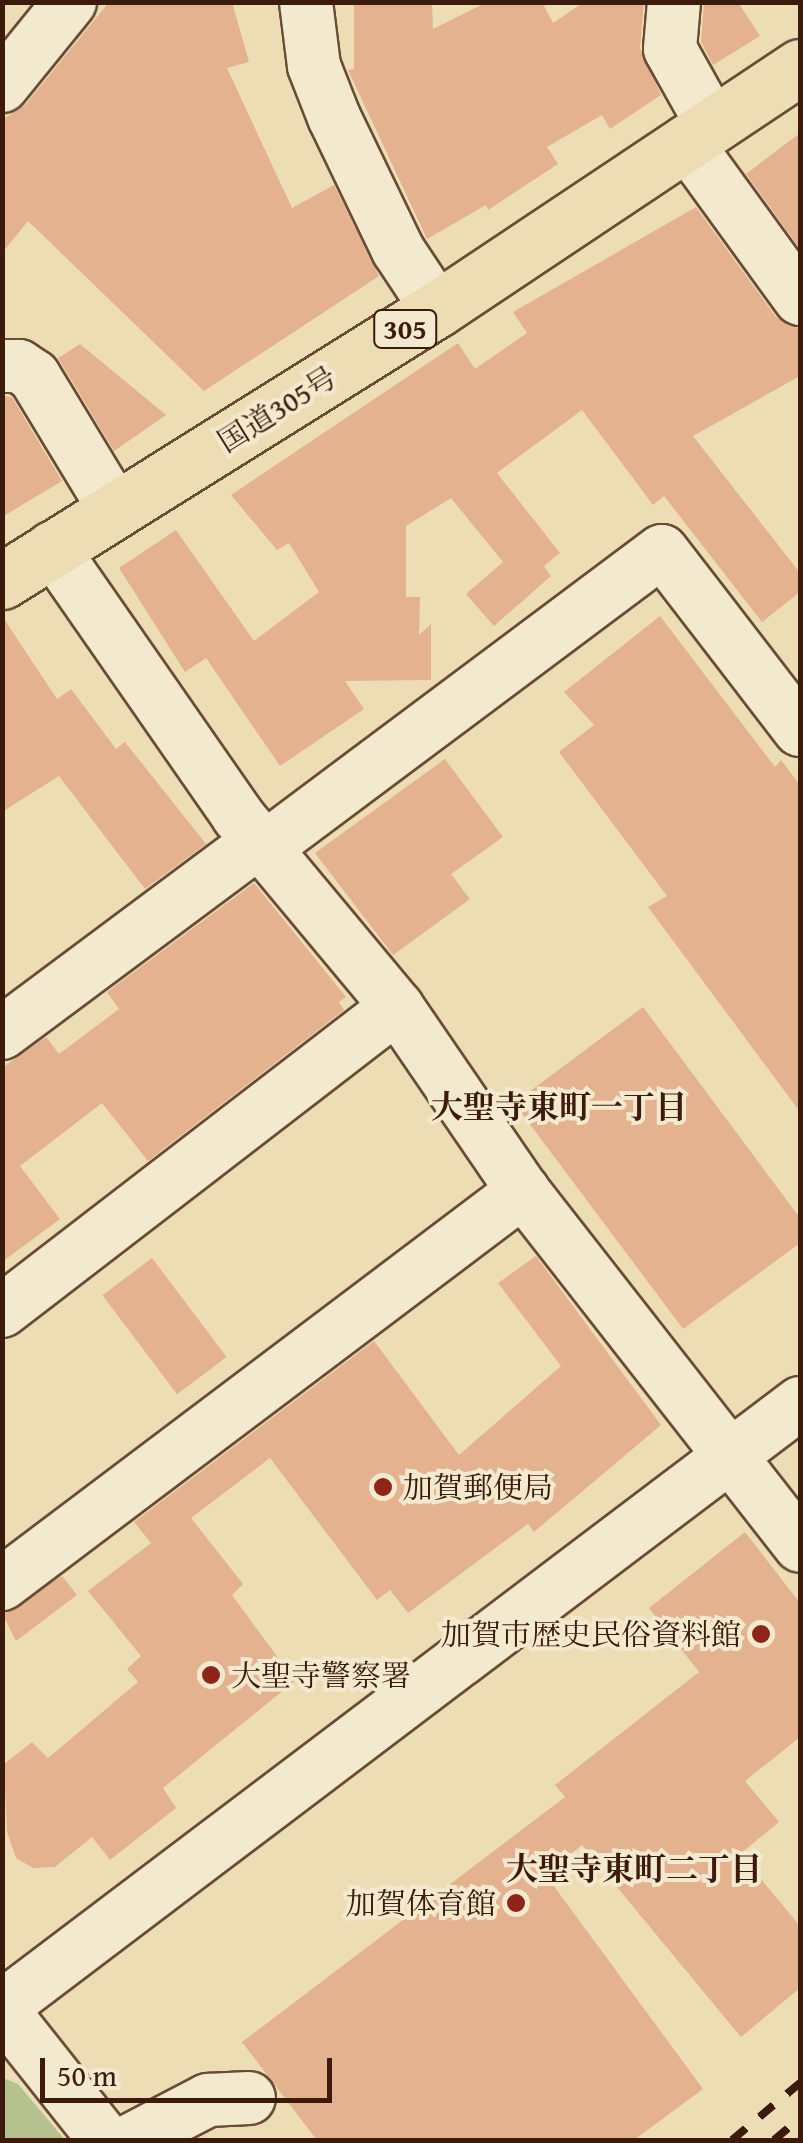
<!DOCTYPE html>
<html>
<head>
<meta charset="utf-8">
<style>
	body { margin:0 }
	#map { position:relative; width:803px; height:2143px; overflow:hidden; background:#edddb5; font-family:"Gentium Book Plus","Noto Serif JP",serif }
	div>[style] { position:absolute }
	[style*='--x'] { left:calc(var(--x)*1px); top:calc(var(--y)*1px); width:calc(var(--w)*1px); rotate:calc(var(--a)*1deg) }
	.green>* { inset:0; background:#b5c290 }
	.building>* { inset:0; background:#e5b28f; transform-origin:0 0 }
	.roads { filter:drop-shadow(2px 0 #694c36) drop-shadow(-2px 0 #694c36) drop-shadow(0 2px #694c36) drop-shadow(0 -2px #694c36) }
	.minor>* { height:52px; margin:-26px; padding:0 26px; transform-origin:26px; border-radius:26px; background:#f3e9cf }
	.highway>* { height:55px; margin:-27.5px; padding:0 27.5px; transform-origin:27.5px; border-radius:27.5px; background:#edddb5 }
	.rail>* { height:8px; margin-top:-4px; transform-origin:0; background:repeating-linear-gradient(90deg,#3d1b0b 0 18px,transparent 0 36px) }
	.dots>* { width:28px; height:28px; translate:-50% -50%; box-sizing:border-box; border:5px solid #f3e9cf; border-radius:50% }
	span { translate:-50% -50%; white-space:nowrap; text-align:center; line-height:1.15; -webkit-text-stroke:8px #f3e9cf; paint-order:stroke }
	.shield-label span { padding:2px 8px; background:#f3e9cf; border:2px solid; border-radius:8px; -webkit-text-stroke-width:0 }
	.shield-label { font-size:28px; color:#3d1b0b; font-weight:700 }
	.street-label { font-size:30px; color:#3d1b0b }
	.poi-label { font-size:30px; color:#3d1b0b }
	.left { translate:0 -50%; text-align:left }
	.right { translate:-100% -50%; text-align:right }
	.neighbourhood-label { font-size:32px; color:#3d1b0b; font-weight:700 }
	.frame { position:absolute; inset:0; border:5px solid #3d1b0b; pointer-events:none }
	.scale { position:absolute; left:40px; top:2058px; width:292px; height:45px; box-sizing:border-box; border:5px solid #3d1b0b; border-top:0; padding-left:12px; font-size:30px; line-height:35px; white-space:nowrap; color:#3d1b0b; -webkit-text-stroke:8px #f3e9cf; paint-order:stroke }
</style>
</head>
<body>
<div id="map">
	<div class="green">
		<i style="clip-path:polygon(3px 2078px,18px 2084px,65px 2140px,3px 2140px)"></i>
	</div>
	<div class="building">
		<i style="clip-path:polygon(109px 2px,232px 2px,249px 62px,227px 68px,292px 208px,334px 185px,379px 276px,204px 391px,28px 221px,2px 253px,2px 120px,25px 105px)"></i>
		<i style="clip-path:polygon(354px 2px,432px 2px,433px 29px,487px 2px,542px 2px,553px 23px,584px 2px,644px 2px,640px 48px,661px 95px,610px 129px,602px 115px,547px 147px,558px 164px,488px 210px,486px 205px,427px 239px,348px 70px,354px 69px)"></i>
		<i style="clip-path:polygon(704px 2px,738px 2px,760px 36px,713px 65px,701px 42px)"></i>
		<i style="clip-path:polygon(800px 133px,800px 249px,746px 174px)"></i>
		<i style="clip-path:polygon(696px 207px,776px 317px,800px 329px,800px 376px,693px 436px,800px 573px,800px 592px,762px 622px,664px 496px,653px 505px,582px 410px,497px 473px,560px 553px,544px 566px,551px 576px,494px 626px,466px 594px,503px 562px,451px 498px,406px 526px,406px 597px,420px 597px,419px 635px,431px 624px,431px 680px,345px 681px,364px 709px,280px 766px,206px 658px,185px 672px,119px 568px,176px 530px,254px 641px,319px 592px,289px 543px,277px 550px,231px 495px,458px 343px,475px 369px,527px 333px,513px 312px)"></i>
		<i style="clip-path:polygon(80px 344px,166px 415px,114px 451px,58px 358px)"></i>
		<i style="clip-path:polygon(2px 396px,12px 397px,62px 481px,2px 517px)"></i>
		<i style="clip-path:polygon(2px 616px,57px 699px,71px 689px,116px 749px,125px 742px,206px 844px,145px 889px,59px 776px,2px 812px)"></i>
		<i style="clip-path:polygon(660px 616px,775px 767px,781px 760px,800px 785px,800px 1112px,648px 907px,667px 896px,559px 752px,594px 725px,564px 692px)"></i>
		<i style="clip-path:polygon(445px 759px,503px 837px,451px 874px,470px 899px,393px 955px,315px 853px)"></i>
		<i style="clip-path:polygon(254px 883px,346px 997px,339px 1002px,344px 1010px,148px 1161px,102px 1103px,20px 1166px,60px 1219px,2px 1262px,2px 1068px,46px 1037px,59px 1054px,119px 1009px,107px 992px)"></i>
		<i style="clip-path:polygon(643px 1007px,800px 1218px,800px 1243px,683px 1329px,514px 1103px)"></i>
		<i style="clip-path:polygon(536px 1256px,661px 1425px,534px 1532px,528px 1524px,408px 1613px,390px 1590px,377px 1600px,270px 1458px,191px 1518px,243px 1584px,232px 1595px,295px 1681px,163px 1788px,176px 1808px,110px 1860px,92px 1837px,55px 1867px,33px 1868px,16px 1858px,7px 1832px,4px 1764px,32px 1742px,48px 1758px,138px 1682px,127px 1669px,141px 1656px,88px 1591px,151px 1543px,134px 1522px,374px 1341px,459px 1455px,561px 1366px,498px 1283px)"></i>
		<i style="left:152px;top:1258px;width:124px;height:62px;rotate:53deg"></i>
		<i style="clip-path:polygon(745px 1532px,800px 1603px,800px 1737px,745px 1781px,779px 1822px,740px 1854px,800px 1926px,800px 1988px,741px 2037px,582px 1845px,545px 1874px,703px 2089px,634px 2140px,317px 2140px,242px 2042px,565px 1797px,555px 1785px,699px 1672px,649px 1608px)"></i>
		<i style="clip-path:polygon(62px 1576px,77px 1595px,16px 1641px,2px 1613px)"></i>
	</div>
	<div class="roads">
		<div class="minor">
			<i style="--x:306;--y:2;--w:64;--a:82.9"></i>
			<i style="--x:314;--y:66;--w:55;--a:68.6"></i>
			<i style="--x:334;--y:117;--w:148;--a:64.3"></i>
			<i style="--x:398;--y:250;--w:71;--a:56.5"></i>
			<i style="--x:674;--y:2;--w:47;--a:94.9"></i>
			<i style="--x:670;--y:49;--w:86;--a:60.8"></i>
			<i style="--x:2;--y:86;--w:108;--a:-51"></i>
			<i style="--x:686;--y:142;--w:194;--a:54"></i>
			<i style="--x:2;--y:366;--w:17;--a:0"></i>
			<i style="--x:19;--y:366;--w:18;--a:34"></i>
			<i style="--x:34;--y:376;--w:157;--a:58.8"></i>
			<i style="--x:52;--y:548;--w:326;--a:55.2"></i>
			<i style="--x:238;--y:816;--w:249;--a:50.2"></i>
			<i style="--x:397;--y:1007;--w:223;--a:55.6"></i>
			<i style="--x:523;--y:1191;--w:450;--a:52"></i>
			<i style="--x:266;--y:847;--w:494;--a:-36.8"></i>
			<i style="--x:662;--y:551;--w:226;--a:52.4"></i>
			<i style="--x:2;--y:1033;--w:322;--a:-36.7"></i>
			<i style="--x:2;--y:1311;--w:498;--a:-37.6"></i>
			<i style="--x:2;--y:1584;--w:653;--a:-37.03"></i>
			<i style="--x:2;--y:2007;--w:1001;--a:-37.12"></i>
			<i style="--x:2;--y:2010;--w:166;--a:51.6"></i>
			<i style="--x:131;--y:2140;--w:87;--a:-27.5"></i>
			<i style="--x:208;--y:2100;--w:41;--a:-2.8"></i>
		</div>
		<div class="highway">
			<i style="--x:2;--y:581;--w:513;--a:-32.02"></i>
			<i style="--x:437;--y:309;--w:436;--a:-33.7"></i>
		</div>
	</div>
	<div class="rail">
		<i style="--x:732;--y:2140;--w:89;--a:-40"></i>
		<i style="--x:774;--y:2140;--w:34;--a:-40"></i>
	</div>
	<div class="dots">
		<i style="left:383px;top:1487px;background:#8f2418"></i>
		<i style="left:761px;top:1634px;background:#8f2418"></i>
		<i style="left:211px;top:1675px;background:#8f2418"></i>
		<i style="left:516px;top:1903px;background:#8f2418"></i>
	</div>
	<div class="shield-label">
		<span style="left:405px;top:329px">305</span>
	</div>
	<div class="street-label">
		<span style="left:277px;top:409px;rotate:-32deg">国道305号</span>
	</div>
	<div class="poi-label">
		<span class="left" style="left:403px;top:1487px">加賀郵便局</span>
		<span class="right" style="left:741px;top:1634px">加賀市歴史民俗資料館</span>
		<span class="left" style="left:231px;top:1675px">大聖寺警察署</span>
		<span class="right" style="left:496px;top:1903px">加賀体育館</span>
	</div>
	<div class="neighbourhood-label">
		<span style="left:559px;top:1107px">大聖寺東町一丁目</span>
		<span style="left:634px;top:1869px">大聖寺東町二丁目</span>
	</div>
	<div class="frame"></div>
	<div class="scale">50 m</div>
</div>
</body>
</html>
